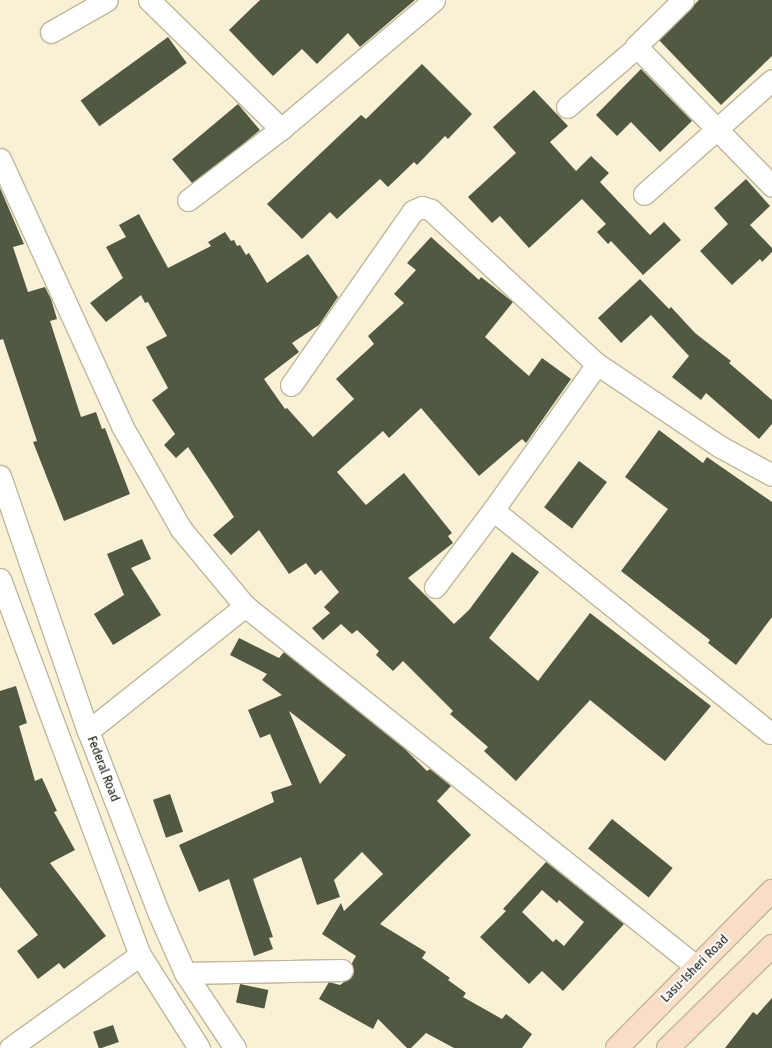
<!DOCTYPE html>
<html>
<head>
<meta charset="utf-8">
<style>
	body { margin:0 }
	#map { position:relative; width:772px; height:1048px; overflow:hidden; background:#f9f1d5; font-family:"Fira Sans Condensed",sans-serif }
	div>[style] { position:absolute }
	[style*='--x'] { left:calc(var(--x)*1px); top:calc(var(--y)*1px); width:calc(var(--w)*1px); rotate:calc(var(--a)*1deg) }
	.building>* { inset:0; background:#515942; transform-origin:0 0 }
	.roads { filter:drop-shadow(1px 0 #bfb79c) drop-shadow(-1px 0 #bfb79c) drop-shadow(0 1px #bfb79c) drop-shadow(0 -1px #bfb79c) }
	.street>* { height:21px; margin:-10.5px; padding:0 10.5px; transform-origin:10.5px; border-radius:10.5px; background:#fff }
	.primary>* { height:22px; margin:-11px; padding:0 11px; transform-origin:11px; border-radius:11px; background:#f9dec7 }
	span { translate:-50% -50%; white-space:nowrap; text-align:center; line-height:1.15; -webkit-text-stroke:4px #fefefe; paint-order:stroke }
	.street-label { font-size:13px; color:#161309 }
</style>
</head>
<body>
<div id="map">
	<div class="building">
		<i style="clip-path:polygon(260px 0,415px 0,360px 47px,348px 33px,317px 64px,302px 49px,273px 76px,229px 30px)"></i>
		<i style="clip-path:polygon(699px 0,772px 0,772px 56px,721px 105px,659px 40px)"></i>
		<i style="left:168px;top:37px;width:32px;height:108px;rotate:54deg"></i>
		<i style="clip-path:polygon(422px 64px,472px 114px,448px 139px,445px 136px,417px 165px,414px 162px,388px 187px,380px 179px,337px 219px,330px 212px,302px 239px,267px 204px,361px 115px,366px 119px)"></i>
		<i style="clip-path:polygon(641px 69px,692px 121px,660px 152px,631px 122px,617px 136px,596px 115px)"></i>
		<i style="clip-path:polygon(534px 90px,568px 126px,550px 142px,576px 171px,591px 156px,609px 173px,600px 182px,650px 235px,664px 222px,681px 240px,643px 275px,611px 241px,608px 244px,597px 232px,606px 224px,582px 199px,529px 248px,500px 216px,492px 223px,468px 197px,516px 153px,493px 127px)"></i>
		<i style="left:238px;top:104px;width:34px;height:86px;rotate:50deg"></i>
		<i style="clip-path:polygon(746px 179px,770px 206px,750px 225px,772px 248px,772px 252px,762px 262px,760px 259px,732px 285px,700px 251px,728px 224px,714px 208px)"></i>
		<i style="clip-path:polygon(0 188px,24px 244px,13px 247px,28px 292px,45px 287px,51px 299px,57px 319px,50px 321px,81px 417px,96px 412px,102px 429px,105px 428px,130px 494px,64px 521px,33px 442px,37px 441px,3px 339px,0 340px)"></i>
		<i style="clip-path:polygon(139px 214px,168px 268px,211px 246px,208px 242px,225px 232px,231px 241px,234px 240px,237px 246px,240px 245px,246px 255px,249px 253px,267px 283px,308px 254px,338px 297px,319px 325px,292px 343px,299px 352px,264px 379px,285px 409px,287px 408px,313px 437px,354px 399px,336px 379px,374px 344px,368px 336px,404px 303px,394px 294px,416px 270px,407px 263px,431px 237px,479px 280px,481px 277px,513px 302px,485px 337px,529px 376px,542px 358px,571px 379px,526px 443px,522px 439px,479px 476px,421px 408px,389px 438px,383px 431px,337px 472px,366px 505px,404px 473px,452px 533px,448px 536px,453px 543px,408px 578px,454px 624px,469px 610px,512px 552px,539px 572px,489px 638px,538px 681px,590px 613px,711px 706px,665px 761px,590px 700px,516px 781px,484px 751px,488px 747px,450px 714px,453px 711px,403px 661px,393px 671px,376px 655px,379px 651px,357px 630px,352px 634px,341px 624px,323px 640px,312px 628px,330px 613px,324px 607px,339px 592px,321px 570px,315px 575px,306px 563px,289px 574px,259px 530px,231px 555px,213px 535px,234px 517px,188px 447px,176px 458px,164px 445px,175px 434px,152px 400px,168px 388px,146px 347px,167px 336px,148px 302px,145px 303px,141px 295px,106px 322px,90px 303px,123px 278px,106px 247px,126px 237px,119px 225px)"></i>
		<i style="clip-path:polygon(640px 279px,669px 309px,671px 307px,695px 333px,731px 361px,729px 363px,772px 400px,772px 424px,759px 439px,706px 393px,701px 400px,672px 377px,689px 356px,651px 315px,621px 343px,598px 318px)"></i>
		<i style="clip-path:polygon(659px 430px,703px 463px,707px 457px,772px 502px,772px 617px,736px 665px,708px 643px,710px 640px,621px 571px,668px 509px,625px 477px)"></i>
		<i style="left:579px;top:461px;width:35px;height:58px;rotate:37deg"></i>
		<i style="clip-path:polygon(142px 539px,151px 559px,131px 568px,161px 615px,113px 645px,94px 614px,124px 595px,107px 554px)"></i>
		<i style="clip-path:polygon(evenodd,239px 638px,279px 658px,284px 652px,405px 749px,427px 771px,430px 769px,451px 786px,437px 801px,471px 835px,380px 924px,426px 952px,422px 958px,450px 978px,448px 980px,466px 993px,463px 997px,502px 1019px,506px 1014px,532px 1034px,522px 1048px,454px 1048px,426px 1033px,411px 1048px,407px 1048px,378px 1019px,373px 1029px,319px 999px,329px 982px,340px 985px,352px 976px,352px 963px,356px 956px,322px 934px,341px 903px,344px 911px,383px 874px,362px 852px,334px 880px,340px 897px,317px 905px,301px 857px,253px 879px,273px 937px,269px 938px,273px 949px,254px 956px,229px 879px,199px 892px,179px 845px,274px 802px,271px 792px,292px 785px,270px 734px,260px 738px,248px 710px,282px 695px,262px 680px,267px 674px,230px 655px,239px 638px,289px 711px,346px 755px,320px 784px,289px 711px)"></i>
		<i style="clip-path:polygon(16px 686px,27px 723px,19px 726px,35px 781px,42px 778px,57px 811px,54px 812px,75px 850px,50px 863px,106px 936px,64px 969px,59px 963px,38px 979px,17px 951px,38px 935px,0 887px,0 691px)"></i>
		<i style="left:170px;top:794px;width:40px;height:18px;rotate:71deg"></i>
		<i style="left:612px;top:819px;width:78px;height:38px;rotate:39deg"></i>
		<i style="clip-path:polygon(evenodd,546px 862px,624px 924px,563px 991px,542px 971px,529px 984px,480px 937px,506px 911px,503px 909px,546px 862px,542px 890px,557px 903px,559px 900px,584px 922px,564px 946px,556px 939px,553px 942px,522px 912px,542px 890px)"></i>
		<i style="left:240px;top:984px;width:29px;height:19px;rotate:12deg"></i>
		<i style="clip-path:polygon(772px 998px,772px 1048px,725px 1048px,753px 1012px,757px 1015px)"></i>
		<i style="left:113px;top:1025px;width:18px;height:21px;rotate:71deg"></i>
	</div>
	<div class="roads">
		<div class="street">
			<i style="--x:149;--y:0;--w:185;--a:44.3"></i>
			<i style="--x:281;--y:129;--w:200;--a:-40.1"></i>
			<i style="--x:683;--y:0;--w:66;--a:135.6"></i>
			<i style="--x:636;--y:46;--w:195;--a:45.8"></i>
			<i style="--x:51;--y:32;--w:64;--a:-29.7"></i>
			<i style="--x:567;--y:107;--w:92;--a:-40.6"></i>
			<i style="--x:0;--y:159;--w:294;--a:65.4"></i>
			<i style="--x:122;--y:426;--w:119;--a:60.2"></i>
			<i style="--x:181;--y:529;--w:100;--a:50.3"></i>
			<i style="--x:245;--y:606;--w:578;--a:38.61"></i>
			<i style="--x:644;--y:194;--w:171;--a:-41.7"></i>
			<i style="--x:188;--y:200;--w:117;--a:-37.4"></i>
			<i style="--x:291;--y:385;--w:213;--a:-55"></i>
			<i style="--x:413;--y:211;--w:10;--a:-24"></i>
			<i style="--x:422;--y:207;--w:9;--a:18"></i>
			<i style="--x:431;--y:210;--w:226;--a:42.9"></i>
			<i style="--x:597;--y:364;--w:147;--a:33.9"></i>
			<i style="--x:719;--y:446;--w:60;--a:28.7"></i>
			<i style="--x:0;--y:476;--w:270;--a:71"></i>
			<i style="--x:88;--y:731;--w:196;--a:68.8"></i>
			<i style="--x:159;--y:914;--w:64;--a:66.2"></i>
			<i style="--x:185;--y:973;--w:90;--a:56.3"></i>
			<i style="--x:493;--y:510;--w:356;--a:38.8"></i>
			<i style="--x:0;--y:579;--w:401;--a:69.6"></i>
			<i style="--x:140;--y:955;--w:110;--a:57.6"></i>
			<i style="--x:435;--y:587;--w:96;--a:-53"></i>
			<i style="--x:493;--y:510;--w:179;--a:-54.5"></i>
			<i style="--x:88;--y:731;--w:201;--a:-38.5"></i>
			<i style="--x:185;--y:973;--w:157;--a:-1.1"></i>
			<i style="--x:10;--y:1048;--w:160;--a:-35.6"></i>
		</div>
		<div class="primary">
			<i style="--x:617;--y:1048;--w:221;--a:-45.4"></i>
			<i style="--x:668;--y:1048;--w:146;--a:-44.4"></i>
		</div>
	</div>
	<div class="street-label">
		<span style="left:103px;top:769px;rotate:69deg">Federal Road</span>
		<span style="left:695px;top:969px;rotate:-45deg">Lasu-Isheri Road</span>
	</div>
</div>
</body>
</html>
